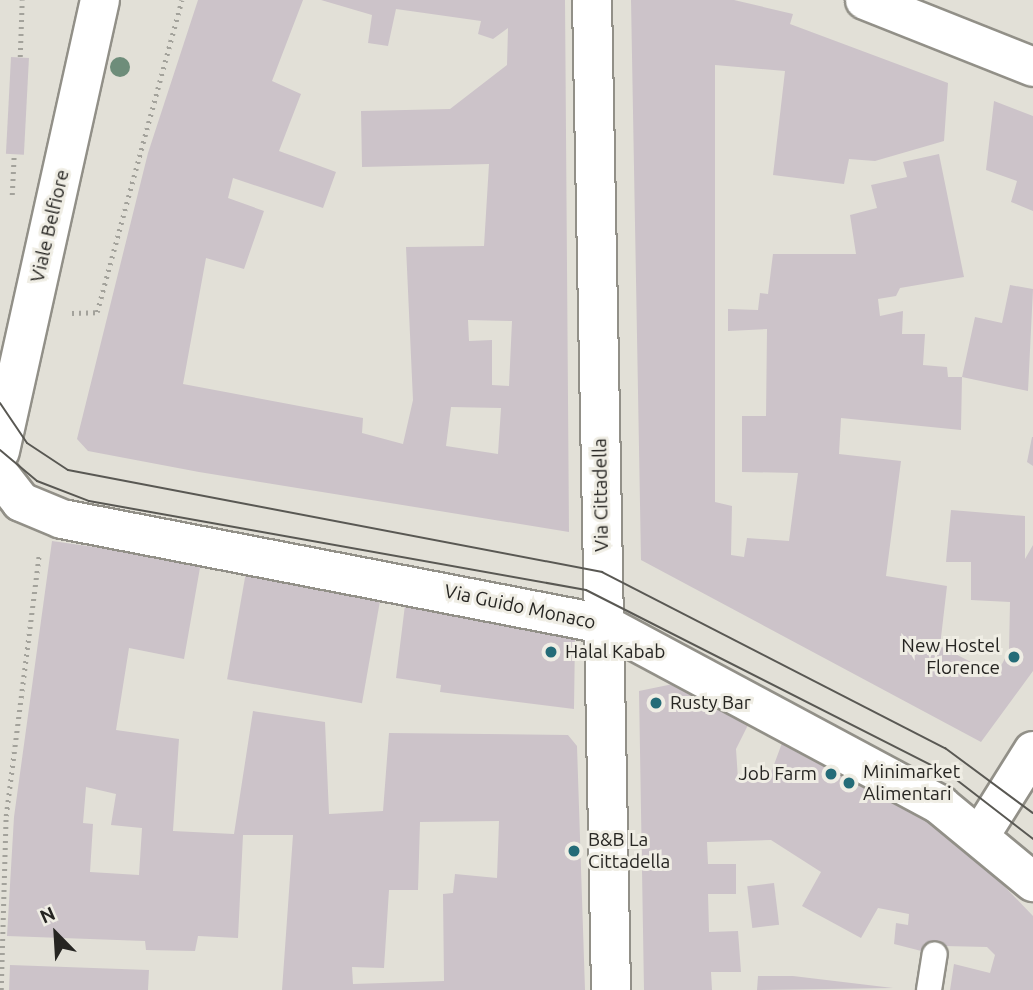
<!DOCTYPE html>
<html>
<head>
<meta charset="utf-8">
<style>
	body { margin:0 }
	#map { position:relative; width:1033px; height:990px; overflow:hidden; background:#e2e0d7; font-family:Ubuntu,sans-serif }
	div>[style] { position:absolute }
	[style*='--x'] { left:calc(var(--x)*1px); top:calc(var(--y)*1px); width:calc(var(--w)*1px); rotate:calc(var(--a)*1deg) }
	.building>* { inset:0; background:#ccc3c9; transform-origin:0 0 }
	.path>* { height:4.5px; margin-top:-2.25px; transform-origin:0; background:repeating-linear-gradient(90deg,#a3a29b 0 2px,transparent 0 7px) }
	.roads { filter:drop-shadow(2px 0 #929088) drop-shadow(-2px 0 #929088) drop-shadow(0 2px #929088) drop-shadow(0 -2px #929088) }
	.service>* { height:24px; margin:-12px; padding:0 12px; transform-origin:12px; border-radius:12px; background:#fff }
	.minor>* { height:38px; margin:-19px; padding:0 19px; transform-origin:19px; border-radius:19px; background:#fff }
	.primary>* { height:38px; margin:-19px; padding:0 19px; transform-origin:19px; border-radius:19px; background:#fff }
	.tram>* { height:2px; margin:-1px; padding:0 1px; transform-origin:1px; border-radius:1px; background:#595853 }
	.trees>* { width:20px; height:20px; margin:-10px; border-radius:50%; background:#6e8d7a }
	.dots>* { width:19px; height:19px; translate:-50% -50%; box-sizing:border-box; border:4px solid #efede4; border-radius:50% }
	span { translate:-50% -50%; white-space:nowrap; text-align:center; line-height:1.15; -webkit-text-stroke:6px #efede4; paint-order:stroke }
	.street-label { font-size:19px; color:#262522 }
	.poi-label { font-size:19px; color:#262522 }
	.right { translate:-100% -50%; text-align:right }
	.left { translate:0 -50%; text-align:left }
	.north { position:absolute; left:21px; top:899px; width:70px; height:70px; -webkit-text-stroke:5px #efede4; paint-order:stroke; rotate:336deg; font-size:19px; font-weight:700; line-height:28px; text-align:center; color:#262522 }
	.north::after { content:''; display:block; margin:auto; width:24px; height:32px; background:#262522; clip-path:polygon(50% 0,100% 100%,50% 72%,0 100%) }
</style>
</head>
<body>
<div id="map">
	<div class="building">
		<i style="clip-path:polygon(evenodd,198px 0,303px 0,272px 81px,301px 94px,279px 151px,336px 172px,323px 208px,233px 178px,228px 198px,264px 211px,244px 269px,206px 258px,183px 384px,363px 418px,362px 433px,403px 444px,413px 400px,406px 247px,484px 246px,489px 164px,362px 167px,361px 111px,450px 109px,507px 65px,508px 28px,493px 39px,478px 34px,481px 21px,396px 9px,388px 46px,368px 43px,372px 15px,321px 0,565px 0,569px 532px,199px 472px,88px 451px,77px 439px,148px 153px,198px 0,468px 320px,512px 321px,509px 386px,492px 385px,492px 340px,469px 341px,468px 320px,198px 0,451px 407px,501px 408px,498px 454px,446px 446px,451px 407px)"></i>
		<i style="clip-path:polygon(631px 0,734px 0,793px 14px,790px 24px,948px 83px,944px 141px,875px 161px,849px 159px,844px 184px,773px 175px,785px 71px,715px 65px,715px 502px,732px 506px,731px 555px,744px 557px,747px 538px,789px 541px,798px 473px,742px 472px,742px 416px,766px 416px,767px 329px,728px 331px,728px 309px,758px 310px,760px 293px,768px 294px,773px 254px,856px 254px,850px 215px,877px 208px,871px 185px,907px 177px,903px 162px,939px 154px,964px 277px,900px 288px,896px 296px,878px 299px,880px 316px,903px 311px,902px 334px,925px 334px,923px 365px,947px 367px,948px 377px,962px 377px,961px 430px,841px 418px,839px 454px,901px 461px,886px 576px,947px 586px,940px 646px,996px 675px,1009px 651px,1010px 602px,971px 600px,971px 562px,946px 562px,951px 510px,1025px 516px,1025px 559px,1033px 545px,1033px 671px,981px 742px,641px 560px)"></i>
		<i style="left:11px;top:57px;width:18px;height:97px;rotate:3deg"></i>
		<i style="clip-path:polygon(994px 101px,1033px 116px,1033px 211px,1011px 202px,1017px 181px,986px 170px)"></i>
		<i style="clip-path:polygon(1010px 285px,1033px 289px,1028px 391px,962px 377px,975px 317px,1002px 323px)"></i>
		<i style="clip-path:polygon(1032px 437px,1033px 437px,1033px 466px,1027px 462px)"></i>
		<i style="clip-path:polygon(evenodd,52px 541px,201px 562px,184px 659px,129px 648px,116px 730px,179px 739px,173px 831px,234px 834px,253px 711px,325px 722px,329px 814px,383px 811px,389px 733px,568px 735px,577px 746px,585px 990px,282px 990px,293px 835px,243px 835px,238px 938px,198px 936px,195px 951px,146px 950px,145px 941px,7px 936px,14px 817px,52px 541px,86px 787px,116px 794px,111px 825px,142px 828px,139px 875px,90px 872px,93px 824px,83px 823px,86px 787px,52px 541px,499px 821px,497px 878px,455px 874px,453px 893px,443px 894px,444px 981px,353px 984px,352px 967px,384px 968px,389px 890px,418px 890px,420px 822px,499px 821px)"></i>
		<i style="left:246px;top:572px;width:137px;height:109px;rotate:10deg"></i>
		<i style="clip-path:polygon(405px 605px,575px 636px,574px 709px,440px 692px,441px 685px,396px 678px)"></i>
		<i style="clip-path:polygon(673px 684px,748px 725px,736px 749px,738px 779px,768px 781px,782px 743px,917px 811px,984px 865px,1033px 916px,1033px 990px,950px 990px,954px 964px,990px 973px,995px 955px,987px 947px,944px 946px,937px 955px,894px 944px,896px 923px,908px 925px,909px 914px,878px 908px,861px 938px,802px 906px,821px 872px,771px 840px,707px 842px,708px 864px,736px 864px,736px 894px,708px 894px,709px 932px,738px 931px,741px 972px,711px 972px,712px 990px,644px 990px,639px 691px)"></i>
		<i style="left:774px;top:883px;width:42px;height:27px;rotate:83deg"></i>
		<i style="clip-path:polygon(10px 965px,149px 970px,148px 990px,9px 990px)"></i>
		<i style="clip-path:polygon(758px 976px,793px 976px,893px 988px,757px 990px)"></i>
	</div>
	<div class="path">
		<i style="--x:20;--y:57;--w:57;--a:-88"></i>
		<i style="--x:12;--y:195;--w:41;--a:-87.2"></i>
		<i style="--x:72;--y:313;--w:25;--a:-2"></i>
		<i style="--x:97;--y:312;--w:323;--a:-74.8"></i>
		<i style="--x:1;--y:990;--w:174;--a:-88.4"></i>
		<i style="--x:6;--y:816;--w:262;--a:-82.8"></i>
	</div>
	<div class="roads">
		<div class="service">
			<i style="--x:929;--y:990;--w:36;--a:-81"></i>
		</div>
		<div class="minor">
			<i style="--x:592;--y:0;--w:990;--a:88.9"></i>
			<i style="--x:865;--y:0;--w:181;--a:21.7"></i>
			<i style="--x:0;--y:475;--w:34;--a:52"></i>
			<i style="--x:21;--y:502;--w:44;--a:22.5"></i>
			<i style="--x:62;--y:519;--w:551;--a:10.98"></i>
			<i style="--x:603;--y:624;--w:383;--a:28.2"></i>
			<i style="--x:940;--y:805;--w:121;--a:39.6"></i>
			<i style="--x:981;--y:834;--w:98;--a:-57.9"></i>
		</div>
		<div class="primary">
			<i style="--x:0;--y:451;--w:462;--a:-77.5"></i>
		</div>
	</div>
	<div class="tram">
		<i style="--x:0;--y:403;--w:48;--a:56"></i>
		<i style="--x:27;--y:443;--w:49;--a:33.4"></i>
		<i style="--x:68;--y:470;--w:544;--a:10.81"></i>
		<i style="--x:602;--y:572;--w:386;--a:27.2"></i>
		<i style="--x:945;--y:748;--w:109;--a:36.5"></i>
		<i style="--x:0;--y:450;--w:48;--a:40"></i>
		<i style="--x:37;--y:481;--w:56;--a:21"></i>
		<i style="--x:89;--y:501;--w:505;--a:10.15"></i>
		<i style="--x:586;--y:590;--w:407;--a:26.9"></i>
		<i style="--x:949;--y:774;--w:106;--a:37.7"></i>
	</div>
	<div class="trees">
		<i style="left:120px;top:67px"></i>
	</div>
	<div class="dots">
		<i style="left:551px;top:652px;background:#246c78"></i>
		<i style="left:1014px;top:657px;background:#246c78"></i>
		<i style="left:656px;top:703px;background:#246c78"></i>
		<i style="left:831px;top:774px;background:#246c78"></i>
		<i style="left:849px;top:783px;background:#246c78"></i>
		<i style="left:574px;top:851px;background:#246c78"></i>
	</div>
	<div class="street-label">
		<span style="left:50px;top:226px;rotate:-77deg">Viale Belfiore</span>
		<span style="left:601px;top:495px;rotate:-91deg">Via Cittadella</span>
		<span style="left:520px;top:607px;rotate:12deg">Via Guido Monaco</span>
	</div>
	<div class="poi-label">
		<span class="right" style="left:1000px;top:657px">New Hostel<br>Florence</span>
		<span class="left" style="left:565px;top:652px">Halal Kabab</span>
		<span class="left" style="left:670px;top:703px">Rusty Bar</span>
		<span class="left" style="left:863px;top:783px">Minimarket<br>Alimentari</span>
		<span class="right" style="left:817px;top:774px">Job Farm</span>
		<span class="left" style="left:588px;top:851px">B&amp;B La<br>Cittadella</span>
	</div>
	<div class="north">N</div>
</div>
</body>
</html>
